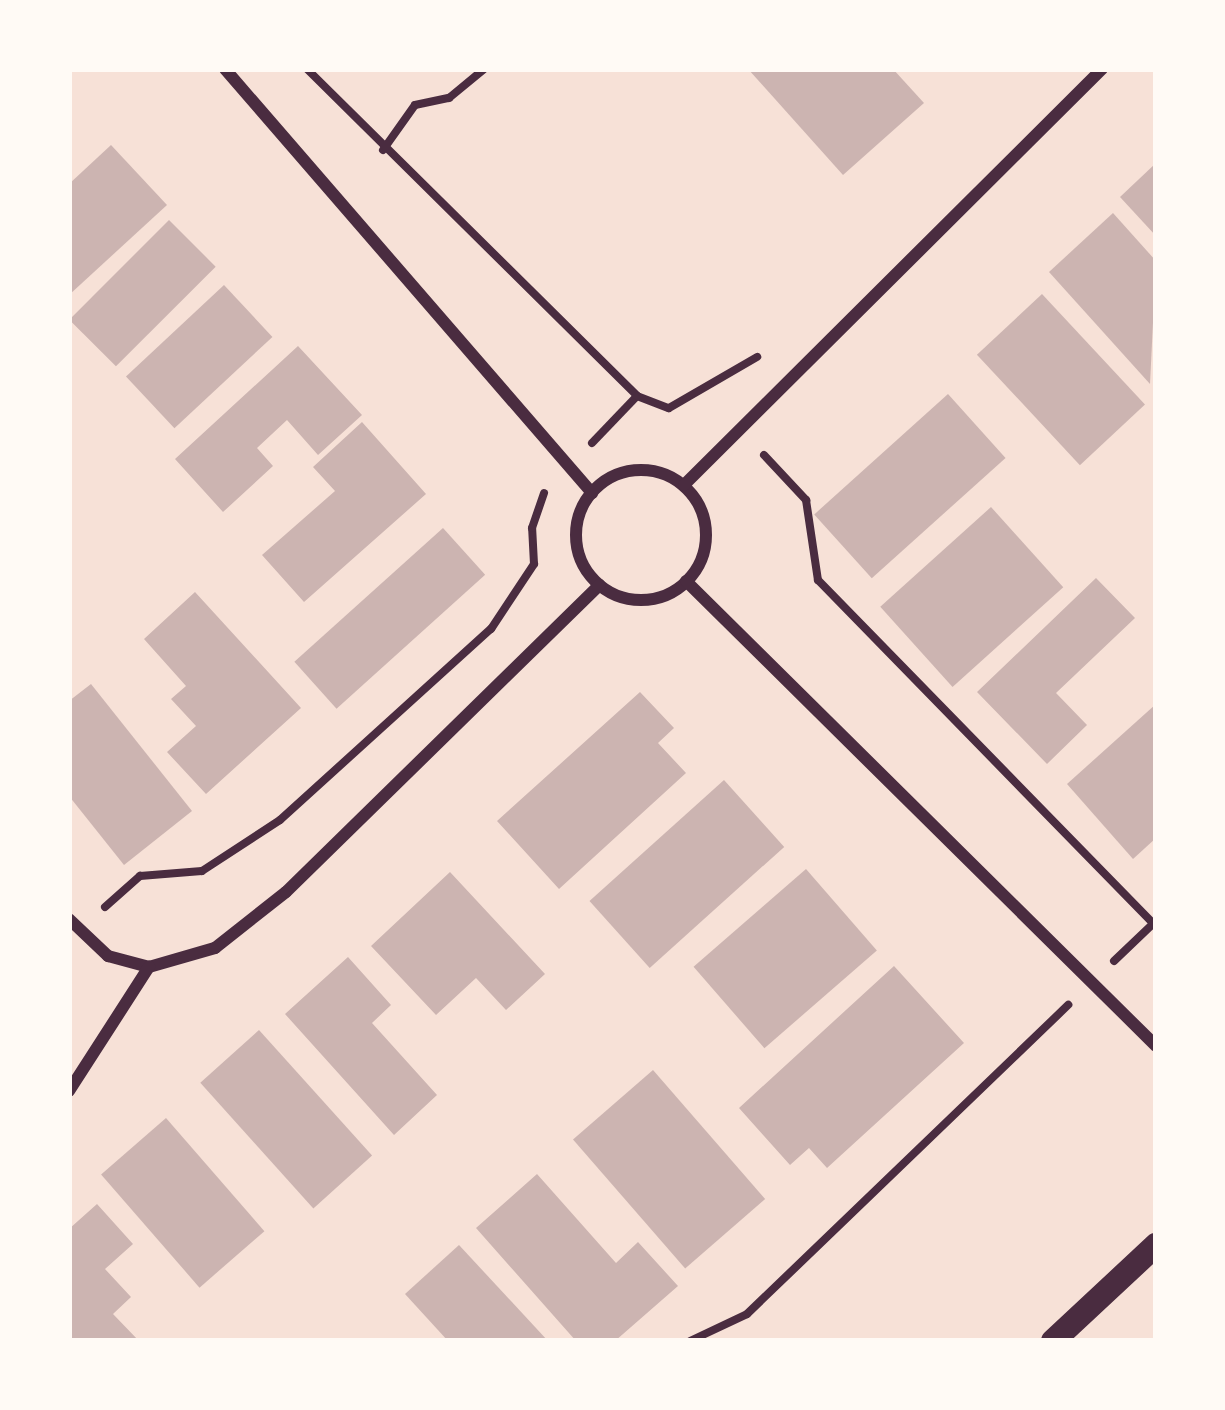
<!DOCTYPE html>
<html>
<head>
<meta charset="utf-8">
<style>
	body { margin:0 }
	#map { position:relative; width:1225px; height:1410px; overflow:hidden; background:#f7e1d7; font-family:"Varela Round",sans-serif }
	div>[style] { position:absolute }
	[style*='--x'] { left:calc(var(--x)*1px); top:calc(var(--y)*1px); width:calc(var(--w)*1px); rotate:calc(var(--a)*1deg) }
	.building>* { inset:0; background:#ccb4b1; transform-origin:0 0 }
	.path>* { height:8px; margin:-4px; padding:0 4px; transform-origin:4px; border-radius:4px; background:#4a2c40 }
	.minor>* { height:12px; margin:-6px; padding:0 6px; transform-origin:6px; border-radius:6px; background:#4a2c40 }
	.minor>.ring { margin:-6px; padding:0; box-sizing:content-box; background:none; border:12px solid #4a2c40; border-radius:50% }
	.secondary>* { height:24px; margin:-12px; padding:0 12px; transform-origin:12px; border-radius:12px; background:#4a2c40 }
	span { translate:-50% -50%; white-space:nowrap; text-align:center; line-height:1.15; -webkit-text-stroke:12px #fffaf5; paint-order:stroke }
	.frame { position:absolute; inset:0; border:72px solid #fffaf5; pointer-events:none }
</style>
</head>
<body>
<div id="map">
	<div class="building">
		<i style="clip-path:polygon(748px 69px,893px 69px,924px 103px,843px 175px)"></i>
		<i style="clip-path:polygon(111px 145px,167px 205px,69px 295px,69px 184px)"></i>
		<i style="clip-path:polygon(1156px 163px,1156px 236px,1120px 197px)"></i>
		<i style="clip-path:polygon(1113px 213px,1156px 261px,1150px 384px,1049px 272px)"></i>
		<i style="left:169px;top:220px;width:66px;height:141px;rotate:45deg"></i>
		<i style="left:224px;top:285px;width:71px;height:134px;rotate:47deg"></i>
		<i style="left:1042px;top:294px;width:151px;height:89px;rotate:47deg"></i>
		<i style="clip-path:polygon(298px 346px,362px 415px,318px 455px,287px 420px,257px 448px,273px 466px,223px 512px,175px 459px)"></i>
		<i style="left:948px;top:394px;width:86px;height:180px;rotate:48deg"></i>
		<i style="clip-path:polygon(362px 422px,426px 494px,304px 602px,262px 555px,335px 491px,313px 467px)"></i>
		<i style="left:991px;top:507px;width:108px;height:149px;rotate:48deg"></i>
		<i style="left:443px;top:528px;width:63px;height:200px;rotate:48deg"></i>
		<i style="clip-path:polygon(1096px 578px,1135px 618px,1056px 693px,1087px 725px,1047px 764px,977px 692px)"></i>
		<i style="clip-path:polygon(195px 592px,301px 708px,206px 794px,167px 752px,196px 726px,171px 699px,186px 686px,144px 639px)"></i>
		<i style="clip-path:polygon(91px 684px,192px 811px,124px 865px,69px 796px,69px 701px)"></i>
		<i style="clip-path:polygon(640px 692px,674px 728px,658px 743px,686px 773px,559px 889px,497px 821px)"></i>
		<i style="clip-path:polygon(1156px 704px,1156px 838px,1133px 859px,1067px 784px)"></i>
		<i style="left:724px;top:780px;width:90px;height:181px;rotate:48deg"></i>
		<i style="left:806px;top:869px;width:108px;height:149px;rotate:49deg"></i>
		<i style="clip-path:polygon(450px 872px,545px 974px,506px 1010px,476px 978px,436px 1015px,371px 946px)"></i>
		<i style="clip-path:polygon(348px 957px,391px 1005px,372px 1023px,437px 1095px,394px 1135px,285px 1014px)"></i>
		<i style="clip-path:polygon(894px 966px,964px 1043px,827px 1168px,809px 1148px,790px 1165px,739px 1108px)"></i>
		<i style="left:259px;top:1030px;width:169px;height:79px;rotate:48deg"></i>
		<i style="left:653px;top:1070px;width:171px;height:106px;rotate:49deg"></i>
		<i style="left:166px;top:1118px;width:150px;height:86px;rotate:49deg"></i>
		<i style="clip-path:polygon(537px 1174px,616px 1263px,638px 1242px,678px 1286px,615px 1341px,576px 1341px,476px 1228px)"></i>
		<i style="clip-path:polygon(97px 1204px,133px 1244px,105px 1269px,131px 1297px,113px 1314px,139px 1341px,69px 1341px,69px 1229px)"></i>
		<i style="clip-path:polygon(459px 1245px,548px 1341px,448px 1341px,405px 1294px)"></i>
	</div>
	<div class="path">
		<i style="--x:307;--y:69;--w:465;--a:44.7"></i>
		<i style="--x:383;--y:150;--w:55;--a:-54.6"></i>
		<i style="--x:415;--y:105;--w:35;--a:-12"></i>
		<i style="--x:449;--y:98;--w:45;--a:-39.6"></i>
		<i style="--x:592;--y:443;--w:65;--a:-46.2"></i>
		<i style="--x:637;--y:396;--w:34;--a:21"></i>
		<i style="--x:669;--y:408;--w:102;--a:-30.1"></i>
		<i style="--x:764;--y:455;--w:62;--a:47"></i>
		<i style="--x:806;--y:500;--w:81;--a:81.5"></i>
		<i style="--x:818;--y:580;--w:479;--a:45.7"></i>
		<i style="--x:105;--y:907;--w:47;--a:-41.5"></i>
		<i style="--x:140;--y:876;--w:62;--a:-4.6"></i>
		<i style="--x:202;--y:871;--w:93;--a:-33.2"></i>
		<i style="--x:280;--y:820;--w:285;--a:-42.2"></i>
		<i style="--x:491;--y:629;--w:78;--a:-56.5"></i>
		<i style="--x:534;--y:564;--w:36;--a:-93"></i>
		<i style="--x:532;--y:528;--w:37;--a:-71"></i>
		<i style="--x:1114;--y:961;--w:57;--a:-43.6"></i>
		<i style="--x:690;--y:1341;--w:63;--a:-25.3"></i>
		<i style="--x:747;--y:1314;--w:446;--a:-43.9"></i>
	</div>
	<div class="minor">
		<i style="--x:225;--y:69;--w:561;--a:49.12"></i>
		<i class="ring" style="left:576px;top:470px;width:118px;height:118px"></i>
		<i style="--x:684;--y:485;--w:590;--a:-44.86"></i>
		<i style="--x:686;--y:581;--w:661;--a:44.69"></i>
		<i style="--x:69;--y:919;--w:54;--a:43.5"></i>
		<i style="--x:108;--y:956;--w:42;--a:15"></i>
		<i style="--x:149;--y:967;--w:69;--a:-16.1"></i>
		<i style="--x:215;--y:948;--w:90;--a:-38.3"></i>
		<i style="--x:286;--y:892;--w:439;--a:-44.4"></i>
		<i style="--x:69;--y:1091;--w:148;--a:-57.2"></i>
	</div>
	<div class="secondary">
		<i style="--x:1053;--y:1341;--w:141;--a:-43"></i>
	</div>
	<div class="frame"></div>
</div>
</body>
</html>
